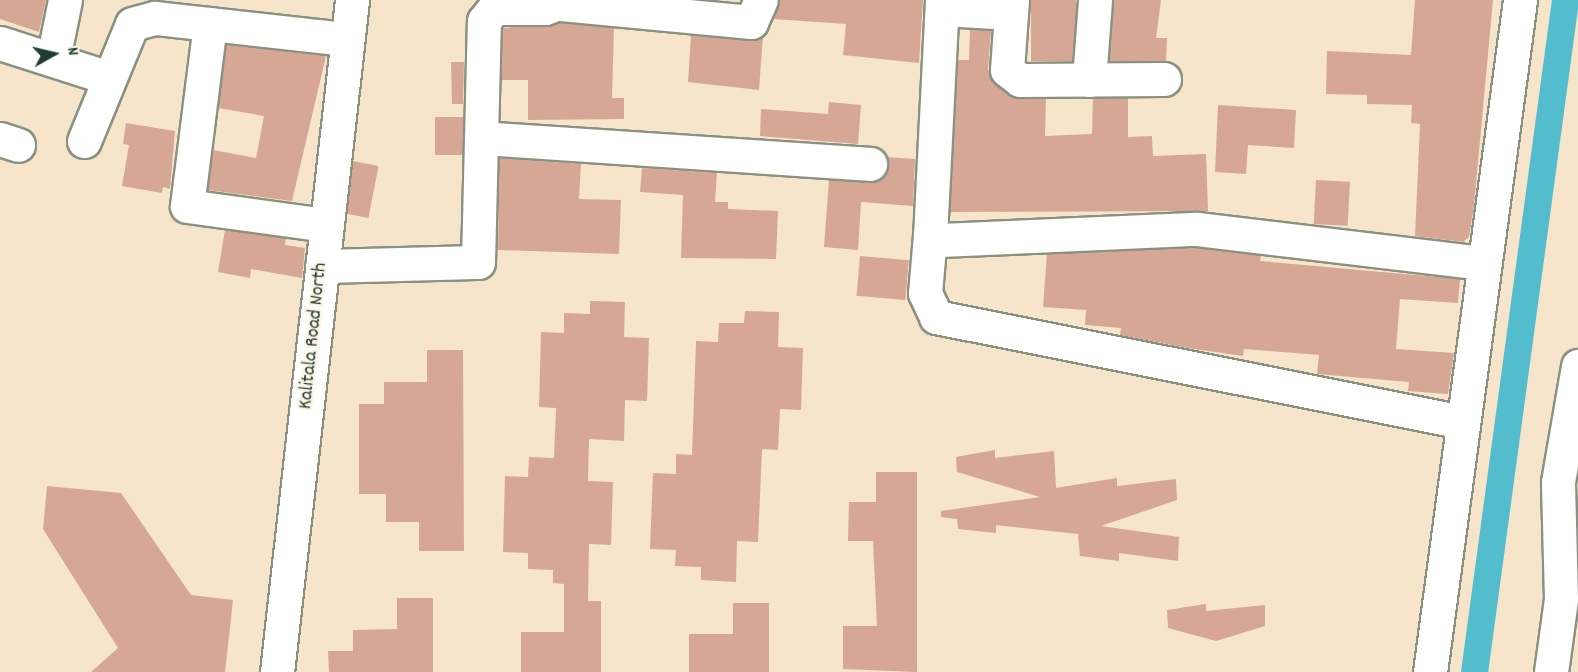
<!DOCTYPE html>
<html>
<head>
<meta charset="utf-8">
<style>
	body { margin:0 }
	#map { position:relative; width:1578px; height:672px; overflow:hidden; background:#f6e5cb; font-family:Dekko,sans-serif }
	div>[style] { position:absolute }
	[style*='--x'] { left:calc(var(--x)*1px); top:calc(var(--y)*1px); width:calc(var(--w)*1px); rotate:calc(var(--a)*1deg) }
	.canal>* { height:27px; margin:-13.5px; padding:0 13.5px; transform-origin:13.5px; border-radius:13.5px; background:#53bdce }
	.building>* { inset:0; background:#d6a794; transform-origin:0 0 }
	.roads { filter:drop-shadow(2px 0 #8a9180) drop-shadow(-2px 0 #8a9180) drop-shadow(0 2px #8a9180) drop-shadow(0 -2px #8a9180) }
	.minor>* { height:33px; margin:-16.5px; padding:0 16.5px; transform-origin:16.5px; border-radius:16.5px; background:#fff }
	span { translate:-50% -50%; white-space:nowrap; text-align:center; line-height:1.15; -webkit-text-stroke:5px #fcf5e5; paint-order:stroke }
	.street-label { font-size:20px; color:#1f3d34 }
	.north { position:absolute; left:24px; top:24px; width:60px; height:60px; -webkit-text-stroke:4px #fcf5e5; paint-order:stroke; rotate:82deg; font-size:16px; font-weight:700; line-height:24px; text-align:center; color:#1f3d34 }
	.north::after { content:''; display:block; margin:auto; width:21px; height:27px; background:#1f3d34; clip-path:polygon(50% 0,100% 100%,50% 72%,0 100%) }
</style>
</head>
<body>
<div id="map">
	<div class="canal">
		<i style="--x:1474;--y:672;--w:678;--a:-82.29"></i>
	</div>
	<div class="building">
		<i style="clip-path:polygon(0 0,46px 0,39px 32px,0 19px)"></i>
		<i style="clip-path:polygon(779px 0,923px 0,919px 63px,843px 55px,846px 24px,773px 19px)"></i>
		<i style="left:1031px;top:0;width:45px;height:61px"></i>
		<i style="clip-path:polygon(1114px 0,1161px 0,1156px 38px,1167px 38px,1166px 61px,1109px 61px)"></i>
		<i style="clip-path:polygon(1415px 0,1493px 0,1474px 205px,1469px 237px,1463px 242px,1415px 236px,1420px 124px,1411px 123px,1412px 105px,1367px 104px,1367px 95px,1326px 94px,1327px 51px,1411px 55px)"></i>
		<i style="clip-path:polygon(559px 23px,614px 28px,612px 98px,624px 98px,624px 119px,528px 120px,528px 80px,501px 80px,503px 28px)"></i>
		<i style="clip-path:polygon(970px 29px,991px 31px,988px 69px,996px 85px,1019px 99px,1046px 99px,1045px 136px,1092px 134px,1093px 98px,1128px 98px,1128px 137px,1152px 136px,1153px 156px,1206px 154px,1208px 211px,950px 212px,958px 60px,969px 60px)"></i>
		<i style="clip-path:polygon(691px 35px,749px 41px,763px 35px,759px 90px,688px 82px)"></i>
		<i style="clip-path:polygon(226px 45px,326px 56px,292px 201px,208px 190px,213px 150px,256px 158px,264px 116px,218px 108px)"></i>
		<i style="clip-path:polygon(451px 62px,464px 62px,463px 104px,452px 104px)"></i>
		<i style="clip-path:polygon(829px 102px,861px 105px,858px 144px,760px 136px,761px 109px,828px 114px)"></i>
		<i style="clip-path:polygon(1218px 105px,1296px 110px,1294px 148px,1248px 145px,1246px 174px,1215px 172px)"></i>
		<i style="left:435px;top:117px;width:28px;height:38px"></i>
		<i style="clip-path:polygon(126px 123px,175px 131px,170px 189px,163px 187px,162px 193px,122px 186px,129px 145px,123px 144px)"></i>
		<i style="clip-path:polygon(887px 157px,915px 159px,913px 206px,861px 202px,858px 250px,824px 247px,829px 180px,878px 181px,886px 174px)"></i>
		<i style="clip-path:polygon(499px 158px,581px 164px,579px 199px,621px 200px,619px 254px,498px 250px)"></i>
		<i style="left:353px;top:161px;width:26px;height:53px;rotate:11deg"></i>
		<i style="clip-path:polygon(642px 168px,717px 173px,715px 202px,728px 202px,728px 209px,778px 211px,776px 259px,681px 258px,683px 195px,640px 192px)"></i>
		<i style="left:1316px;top:180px;width:34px;height:44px;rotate:3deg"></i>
		<i style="clip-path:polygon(225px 230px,286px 238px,285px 245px,305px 248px,302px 278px,251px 269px,250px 278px,218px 272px)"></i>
		<i style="clip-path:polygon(1196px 248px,1261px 255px,1260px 261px,1460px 279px,1458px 303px,1400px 299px,1396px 349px,1454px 353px,1448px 394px,1408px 391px,1409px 382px,1317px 374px,1319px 355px,1244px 349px,1243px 356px,1188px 348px,1120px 335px,1121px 328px,1085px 325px,1086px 310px,1043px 307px,1047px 254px)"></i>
		<i style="left:860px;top:256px;width:49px;height:40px;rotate:5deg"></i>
		<i style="clip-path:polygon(590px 301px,625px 302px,624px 337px,649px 338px,647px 401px,625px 400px,624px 441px,589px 439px,588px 481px,613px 482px,611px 545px,589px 544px,588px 601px,601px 601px,601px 672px,521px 672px,521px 632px,564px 632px,564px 584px,553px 583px,553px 570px,528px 569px,528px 553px,503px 552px,505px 476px,528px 477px,529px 457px,554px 458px,556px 408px,539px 407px,541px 332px,564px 333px,564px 313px,590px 314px)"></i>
		<i style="clip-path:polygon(745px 311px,779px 312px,778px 347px,803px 348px,801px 410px,780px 409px,778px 450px,762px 449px,758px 542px,737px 541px,736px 582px,701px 580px,701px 567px,675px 566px,676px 550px,650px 549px,653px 473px,676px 474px,676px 454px,692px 455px,696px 341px,718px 342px,719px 323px,744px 323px)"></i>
		<i style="clip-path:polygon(427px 350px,463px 350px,464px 551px,419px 551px,419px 522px,386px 522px,386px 494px,359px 494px,359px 404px,384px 404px,384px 382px,427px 382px)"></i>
		<i style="clip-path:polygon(995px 450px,995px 458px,1054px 451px,1056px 488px,1117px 478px,1117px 486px,1176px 479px,1177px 500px,1101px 526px,1179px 537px,1178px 561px,1119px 553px,1119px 561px,1080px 556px,1078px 534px,996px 525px,996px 533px,958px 529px,957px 519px,941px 517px,941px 511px,1040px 497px,957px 472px,956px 457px)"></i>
		<i style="clip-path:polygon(876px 472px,917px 472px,917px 672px,843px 669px,843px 626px,877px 626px,873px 541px,848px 541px,849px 502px,876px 502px)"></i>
		<i style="clip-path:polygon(47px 486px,121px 493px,191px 595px,233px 600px,225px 672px,91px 672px,118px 648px,43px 529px)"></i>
		<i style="clip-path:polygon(397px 598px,433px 598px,433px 672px,329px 672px,328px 651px,353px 651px,353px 630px,397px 629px)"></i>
		<i style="clip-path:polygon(733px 603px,769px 603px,769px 672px,689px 672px,689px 634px,733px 634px)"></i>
		<i style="clip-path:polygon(1206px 604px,1206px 611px,1265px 605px,1265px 626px,1216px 641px,1168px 628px,1167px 610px)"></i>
	</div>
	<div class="roads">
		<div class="minor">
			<i style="--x:942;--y:0;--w:235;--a:92.9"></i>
			<i style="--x:930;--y:235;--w:12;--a:24"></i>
			<i style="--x:941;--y:240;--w:256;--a:-2.5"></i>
			<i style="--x:1197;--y:229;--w:288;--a:6.8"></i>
			<i style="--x:1012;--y:0;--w:70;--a:94.1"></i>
			<i style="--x:1007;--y:70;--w:16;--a:38"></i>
			<i style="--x:1020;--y:80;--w:144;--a:-0.4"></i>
			<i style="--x:561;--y:4;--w:191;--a:5.4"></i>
			<i style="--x:751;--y:22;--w:24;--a:-66"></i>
			<i style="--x:943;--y:9;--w:68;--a:3.4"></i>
			<i style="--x:210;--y:24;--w:183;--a:97.2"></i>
			<i style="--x:187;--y:206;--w:140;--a:7.8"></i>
			<i style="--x:0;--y:43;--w:114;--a:17.8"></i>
			<i style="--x:53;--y:59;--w:60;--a:-78.5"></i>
			<i style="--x:1089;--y:80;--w:80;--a:-85.7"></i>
			<i style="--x:481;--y:138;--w:390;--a:3.8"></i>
			<i style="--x:0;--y:139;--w:19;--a:18"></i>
			<i style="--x:84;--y:141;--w:126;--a:-67.7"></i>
			<i style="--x:132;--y:24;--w:24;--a:-15"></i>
			<i style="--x:155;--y:18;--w:192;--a:6.3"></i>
			<i style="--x:930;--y:235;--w:58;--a:94.9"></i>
			<i style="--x:925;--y:293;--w:26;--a:65"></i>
			<i style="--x:936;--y:317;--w:537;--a:11.27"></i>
			<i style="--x:322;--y:266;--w:156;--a:-1.5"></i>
			<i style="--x:478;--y:262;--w:241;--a:-88.6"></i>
			<i style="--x:484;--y:21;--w:16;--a:-52"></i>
			<i style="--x:494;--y:8;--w:51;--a:0"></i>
			<i style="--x:545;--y:8;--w:22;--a:-21"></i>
			<i style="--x:277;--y:672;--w:676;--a:-83.63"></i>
			<i style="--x:1430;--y:672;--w:678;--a:-82.37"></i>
			<i style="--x:1551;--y:672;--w:74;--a:-82.2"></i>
			<i style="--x:1561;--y:599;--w:117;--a:-91.5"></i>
			<i style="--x:1558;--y:482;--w:118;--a:-80.2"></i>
		</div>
	</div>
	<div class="street-label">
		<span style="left:314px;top:336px;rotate:-84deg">Kalitala Road North</span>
	</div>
	<div class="north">N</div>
</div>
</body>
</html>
